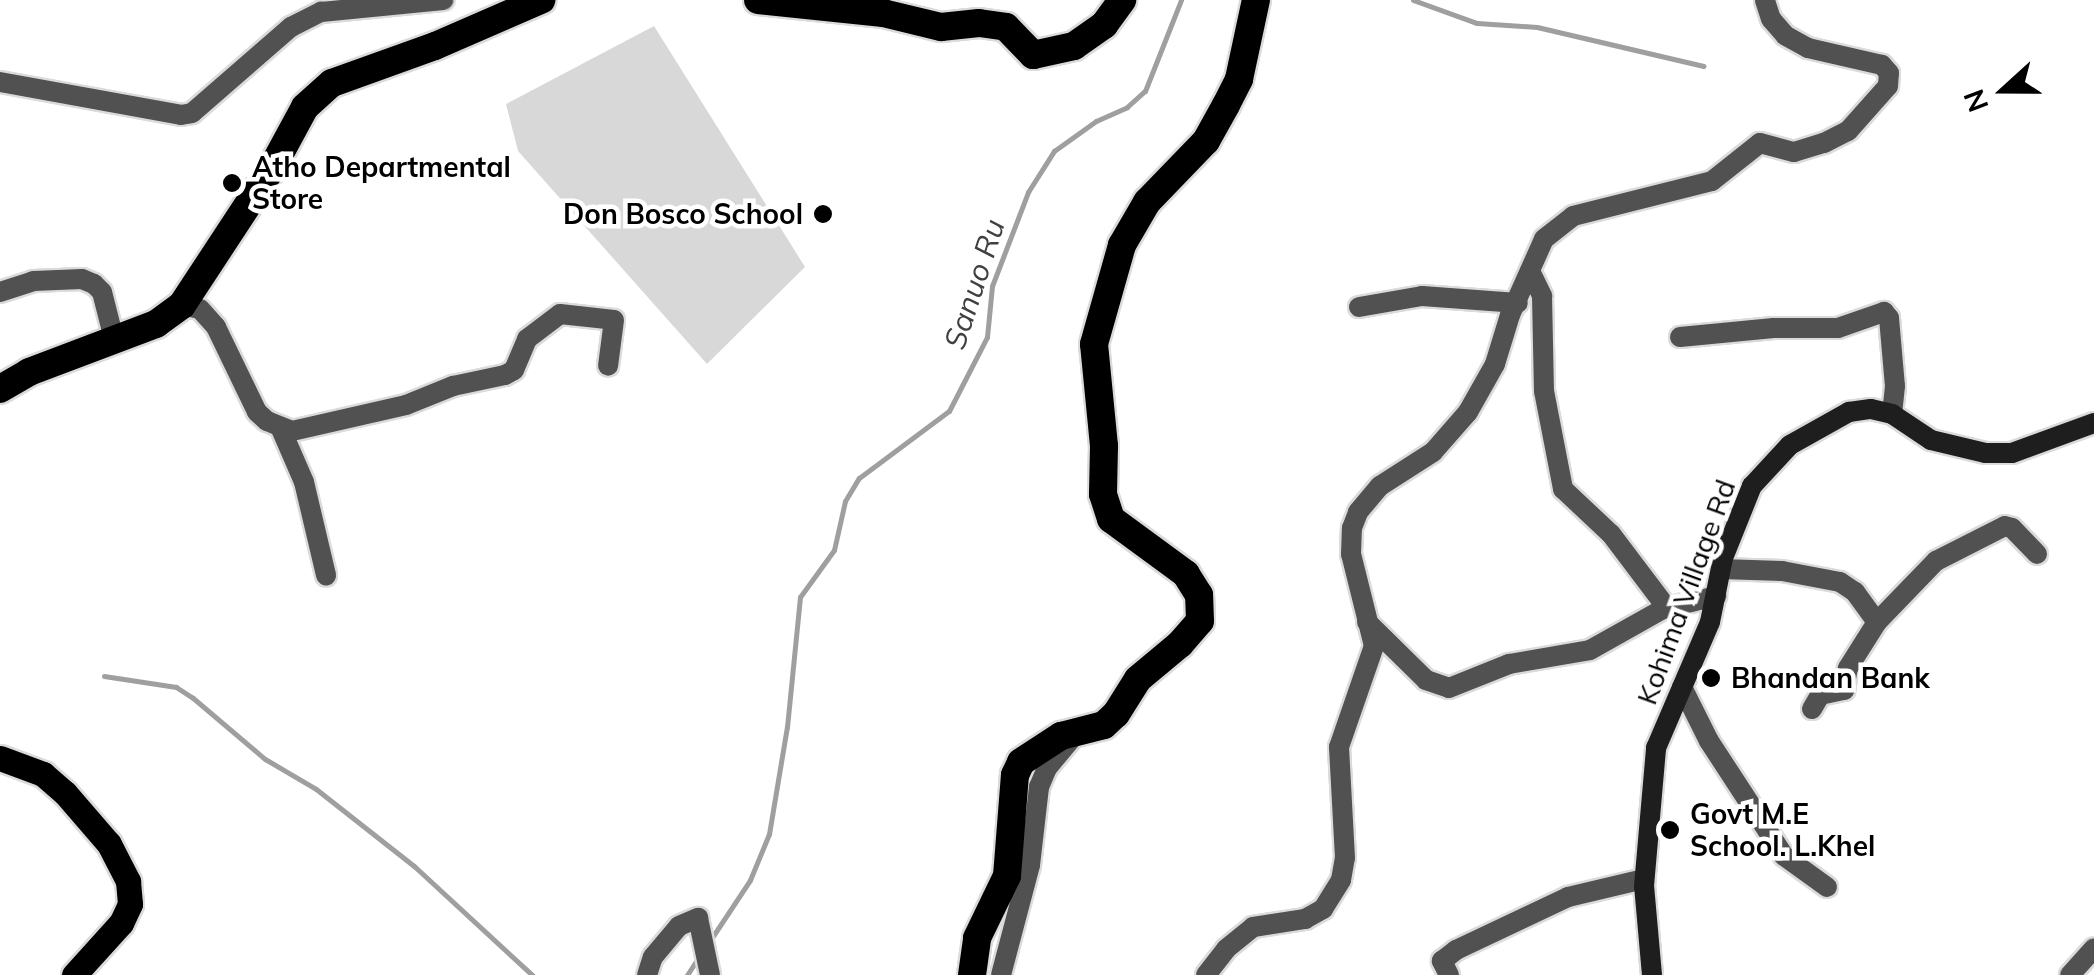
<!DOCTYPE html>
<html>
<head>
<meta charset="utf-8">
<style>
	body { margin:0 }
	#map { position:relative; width:2094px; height:975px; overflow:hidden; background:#fff; font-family:Mulish,sans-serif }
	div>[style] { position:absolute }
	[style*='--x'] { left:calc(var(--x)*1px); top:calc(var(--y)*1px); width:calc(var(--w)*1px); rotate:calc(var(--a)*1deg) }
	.green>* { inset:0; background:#d8d8d8 }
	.stream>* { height:5px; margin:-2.5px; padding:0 2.5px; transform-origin:2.5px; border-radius:2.5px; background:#9f9f9f }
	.roads { filter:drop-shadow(2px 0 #dbdbdb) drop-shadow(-2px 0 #dbdbdb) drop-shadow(0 2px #dbdbdb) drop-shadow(0 -2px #dbdbdb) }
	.minor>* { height:20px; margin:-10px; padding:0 10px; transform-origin:10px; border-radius:10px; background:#515151 }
	.tertiary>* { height:20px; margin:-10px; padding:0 10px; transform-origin:10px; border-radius:10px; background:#515151 }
	.secondary>* { height:20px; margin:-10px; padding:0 10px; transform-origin:10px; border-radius:10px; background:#1e1e1e }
	.primary>* { height:25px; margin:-12.5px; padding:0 12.5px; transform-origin:12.5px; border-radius:12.5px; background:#000 }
	.trunk>* { height:28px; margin:-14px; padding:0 14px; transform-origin:14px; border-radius:14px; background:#000 }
	.dots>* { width:28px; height:28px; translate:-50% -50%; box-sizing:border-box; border:5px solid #fff; border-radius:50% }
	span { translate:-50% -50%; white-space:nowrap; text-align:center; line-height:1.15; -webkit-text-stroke:9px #fff; paint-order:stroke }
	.poi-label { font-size:28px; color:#000; font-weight:700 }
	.left { translate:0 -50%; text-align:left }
	.right { translate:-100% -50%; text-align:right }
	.street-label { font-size:28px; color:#000 }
	.water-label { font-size:30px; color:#404040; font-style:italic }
	.north { position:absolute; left:1954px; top:40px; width:100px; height:100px; -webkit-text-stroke:8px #fff; paint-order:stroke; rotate:249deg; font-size:28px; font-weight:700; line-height:40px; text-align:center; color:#000 }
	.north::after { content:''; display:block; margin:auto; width:35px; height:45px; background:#000; clip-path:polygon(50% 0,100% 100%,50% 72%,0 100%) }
</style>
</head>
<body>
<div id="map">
	<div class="green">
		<i style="clip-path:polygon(654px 26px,805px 267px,707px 364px,518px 151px,506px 104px)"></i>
	</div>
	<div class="stream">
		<i style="--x:1413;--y:0;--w:68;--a:19.8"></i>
		<i style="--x:1477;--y:23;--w:60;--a:3.8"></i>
		<i style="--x:1537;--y:27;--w:171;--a:13.2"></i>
		<i style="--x:104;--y:676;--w:73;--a:8.7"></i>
		<i style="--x:176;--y:687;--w:20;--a:33"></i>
		<i style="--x:193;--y:698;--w:94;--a:40.3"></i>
		<i style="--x:265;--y:759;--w:59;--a:30.5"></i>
		<i style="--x:316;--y:789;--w:125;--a:38.2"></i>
		<i style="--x:414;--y:866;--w:161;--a:42.7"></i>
		<i style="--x:709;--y:942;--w:74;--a:-56.5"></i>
		<i style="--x:750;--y:880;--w:50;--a:-67.6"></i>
		<i style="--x:769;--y:834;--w:109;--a:-80.5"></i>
		<i style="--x:787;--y:727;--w:131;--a:-84.3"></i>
		<i style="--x:800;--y:597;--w:58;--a:-54.1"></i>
		<i style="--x:834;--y:550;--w:50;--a:-77.3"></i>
		<i style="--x:845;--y:501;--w:27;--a:-59"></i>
		<i style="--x:859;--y:478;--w:112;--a:-36.7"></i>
		<i style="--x:949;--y:411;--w:83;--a:-62.8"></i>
		<i style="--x:987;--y:337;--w:51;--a:-84.4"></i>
		<i style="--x:992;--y:286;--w:101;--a:-69"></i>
		<i style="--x:1028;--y:192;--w:49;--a:-57.6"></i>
		<i style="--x:1054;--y:151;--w:52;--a:-35.5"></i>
		<i style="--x:1096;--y:121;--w:34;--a:-24"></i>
		<i style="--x:1127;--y:107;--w:24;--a:-42"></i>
		<i style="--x:1145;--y:91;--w:98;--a:-68.4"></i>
		<i style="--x:687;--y:975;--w:24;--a:-57"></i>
	</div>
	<div class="roads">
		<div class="minor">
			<i style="--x:1530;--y:271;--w:28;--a:64"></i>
			<i style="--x:1542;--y:296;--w:95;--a:88.8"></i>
			<i style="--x:1544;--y:391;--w:100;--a:79"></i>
			<i style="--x:1563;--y:489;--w:66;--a:43.2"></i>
			<i style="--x:1611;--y:534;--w:93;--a:52.9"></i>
			<i style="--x:0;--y:292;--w:35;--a:-18"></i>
			<i style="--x:33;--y:281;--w:49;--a:-2.3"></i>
			<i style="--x:82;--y:279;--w:13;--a:23"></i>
			<i style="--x:94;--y:284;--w:11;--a:45"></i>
			<i style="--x:102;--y:292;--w:49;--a:75.7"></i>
			<i style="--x:182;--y:305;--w:18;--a:13"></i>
			<i style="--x:200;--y:309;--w:24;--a:48"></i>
			<i style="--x:216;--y:327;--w:94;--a:64.2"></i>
			<i style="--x:257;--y:412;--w:13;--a:42"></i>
			<i style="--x:267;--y:421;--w:27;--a:22"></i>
			<i style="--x:292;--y:431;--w:117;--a:-12.8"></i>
			<i style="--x:406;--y:405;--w:51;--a:-22"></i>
			<i style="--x:453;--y:386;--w:53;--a:-11.9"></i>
			<i style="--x:505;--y:375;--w:10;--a:-29"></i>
			<i style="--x:514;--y:370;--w:34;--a:-67"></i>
			<i style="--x:527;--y:339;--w:41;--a:-37.1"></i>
			<i style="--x:560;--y:314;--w:54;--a:6.3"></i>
			<i style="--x:614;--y:320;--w:46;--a:97.4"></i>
			<i style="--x:1359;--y:307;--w:64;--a:-9.9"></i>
			<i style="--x:1422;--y:296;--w:96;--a:4.2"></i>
			<i style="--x:1680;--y:337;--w:94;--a:-5.5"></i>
			<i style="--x:1774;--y:328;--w:64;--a:0"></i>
			<i style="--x:1838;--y:328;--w:49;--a:-19.2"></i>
			<i style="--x:1884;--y:312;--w:8;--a:50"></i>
			<i style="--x:1889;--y:318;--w:68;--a:85"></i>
			<i style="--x:1895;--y:386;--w:28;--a:96"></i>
			<i style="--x:281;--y:429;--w:58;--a:66.5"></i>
			<i style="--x:304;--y:482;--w:96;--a:76.7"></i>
			<i style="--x:1721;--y:569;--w:61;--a:1.9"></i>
			<i style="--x:1782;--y:571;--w:59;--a:10.7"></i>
			<i style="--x:1840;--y:582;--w:18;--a:34"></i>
			<i style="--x:1855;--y:592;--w:37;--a:54"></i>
			<i style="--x:1367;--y:622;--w:83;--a:44.5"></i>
			<i style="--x:1426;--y:680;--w:24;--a:19"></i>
			<i style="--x:1449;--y:688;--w:65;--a:-21.8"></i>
			<i style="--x:1509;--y:664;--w:82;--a:-9.8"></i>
			<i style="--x:1590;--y:650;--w:84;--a:-29.3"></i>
			<i style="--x:1663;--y:609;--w:55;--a:-13.8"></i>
			<i style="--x:1682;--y:687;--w:60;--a:63.4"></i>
			<i style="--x:1709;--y:741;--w:137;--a:56.9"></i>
			<i style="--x:1784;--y:856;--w:53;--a:35.8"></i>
			<i style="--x:1812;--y:709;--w:16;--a:-60"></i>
			<i style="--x:1820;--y:695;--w:25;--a:-12"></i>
			<i style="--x:1844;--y:690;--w:22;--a:-80"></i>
			<i style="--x:1848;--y:668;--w:54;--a:-57.8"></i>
			<i style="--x:1877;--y:622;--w:85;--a:-46"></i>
			<i style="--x:1936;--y:561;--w:77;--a:-26.9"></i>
			<i style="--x:2005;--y:526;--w:7;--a:16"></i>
			<i style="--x:2012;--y:528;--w:36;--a:46"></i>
			<i style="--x:647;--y:975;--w:19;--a:-72"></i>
			<i style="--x:653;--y:957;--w:40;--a:-50"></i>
			<i style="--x:1449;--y:975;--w:16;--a:-117"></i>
			<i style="--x:1442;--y:961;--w:18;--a:-38"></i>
			<i style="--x:1456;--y:950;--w:124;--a:-25.3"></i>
			<i style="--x:1568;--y:897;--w:78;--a:-13.3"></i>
			<i style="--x:2070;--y:975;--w:36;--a:-48"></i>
		</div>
		<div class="tertiary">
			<i style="--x:0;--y:82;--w:184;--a:10.3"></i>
			<i style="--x:181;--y:115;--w:11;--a:-10"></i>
			<i style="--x:192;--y:113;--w:131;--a:-41"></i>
			<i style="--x:291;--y:27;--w:34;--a:-27"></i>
			<i style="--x:321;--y:12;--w:123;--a:-5.6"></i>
			<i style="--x:679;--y:926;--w:21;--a:-23"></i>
			<i style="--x:698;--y:918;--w:58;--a:78.1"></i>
			<i style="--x:1001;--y:975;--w:114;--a:-75.2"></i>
			<i style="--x:1030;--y:865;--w:79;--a:-83.4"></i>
			<i style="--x:1039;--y:787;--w:21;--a:-67"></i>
			<i style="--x:1047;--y:768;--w:39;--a:-50"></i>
			<i style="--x:1206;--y:975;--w:33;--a:-52"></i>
			<i style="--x:1226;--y:949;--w:35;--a:-39"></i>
			<i style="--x:1253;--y:927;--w:53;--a:-8.7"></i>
			<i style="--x:1305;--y:919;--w:21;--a:-29"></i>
			<i style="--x:1323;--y:909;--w:34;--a:-58"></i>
			<i style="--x:1341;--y:880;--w:22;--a:-80"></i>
			<i style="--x:1345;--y:858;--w:111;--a:-93.1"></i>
			<i style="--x:1339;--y:747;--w:107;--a:-70.9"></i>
			<i style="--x:1374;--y:646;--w:95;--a:-104"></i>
			<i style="--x:1351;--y:554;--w:26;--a:-88"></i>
			<i style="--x:1352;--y:528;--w:17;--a:-69"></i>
			<i style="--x:1358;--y:512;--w:34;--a:-50"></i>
			<i style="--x:1380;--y:486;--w:63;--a:-32.7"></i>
			<i style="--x:1433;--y:452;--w:53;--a:-48.8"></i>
			<i style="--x:1468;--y:412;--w:55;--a:-60.6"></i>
			<i style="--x:1495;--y:364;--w:51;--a:-73"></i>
			<i style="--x:1510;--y:315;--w:83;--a:-65.9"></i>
			<i style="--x:1544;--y:239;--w:37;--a:-38"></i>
			<i style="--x:1573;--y:216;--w:143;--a:-14.1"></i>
			<i style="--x:1712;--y:181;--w:61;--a:-38.4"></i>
			<i style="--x:1760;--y:143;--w:35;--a:15"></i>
			<i style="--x:1794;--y:152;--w:31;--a:-17"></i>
			<i style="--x:1824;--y:143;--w:27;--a:-27"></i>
			<i style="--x:1848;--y:131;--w:60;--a:-48.4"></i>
			<i style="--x:1888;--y:86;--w:13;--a:-86"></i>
			<i style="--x:1889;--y:73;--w:11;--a:-131"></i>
			<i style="--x:1882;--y:65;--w:76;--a:-167.1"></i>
			<i style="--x:1808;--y:48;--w:26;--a:-151"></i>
			<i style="--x:1785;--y:35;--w:21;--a:-131"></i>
			<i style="--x:1771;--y:19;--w:20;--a:-108"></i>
		</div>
		<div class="secondary">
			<i style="--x:1652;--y:975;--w:89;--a:-95.1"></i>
			<i style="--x:1644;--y:886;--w:139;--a:-85"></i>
			<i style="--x:1656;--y:748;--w:137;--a:-66.8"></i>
			<i style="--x:1710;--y:622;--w:65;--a:-78.5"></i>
			<i style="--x:1723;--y:558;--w:78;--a:-68.1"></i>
			<i style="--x:1752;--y:486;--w:56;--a:-47.2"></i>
			<i style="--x:1790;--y:445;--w:68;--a:-29.2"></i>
			<i style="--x:1849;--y:412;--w:22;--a:-8"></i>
			<i style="--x:1871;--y:409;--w:22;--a:13"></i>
			<i style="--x:1892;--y:414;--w:47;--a:33.7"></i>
			<i style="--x:1931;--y:440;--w:56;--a:13.5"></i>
			<i style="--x:1985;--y:453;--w:27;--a:0"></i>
			<i style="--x:2012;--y:453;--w:87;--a:-20.1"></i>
		</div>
		<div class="primary">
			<i style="--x:0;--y:758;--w:46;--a:20.4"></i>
			<i style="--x:43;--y:774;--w:29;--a:41"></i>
			<i style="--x:65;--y:793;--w:67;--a:49.2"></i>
			<i style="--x:109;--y:844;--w:42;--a:62.8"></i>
			<i style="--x:128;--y:881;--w:23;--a:85"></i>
			<i style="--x:130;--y:904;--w:21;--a:115"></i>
			<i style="--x:121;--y:923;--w:70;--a:132.1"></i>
		</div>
		<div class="trunk">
			<i style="--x:758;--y:0;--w:126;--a:5.9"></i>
			<i style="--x:883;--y:13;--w:60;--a:13.6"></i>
			<i style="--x:941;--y:27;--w:38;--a:-6"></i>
			<i style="--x:979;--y:23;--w:27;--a:8"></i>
			<i style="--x:1006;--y:27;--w:39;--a:46"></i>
			<i style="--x:1033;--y:55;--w:42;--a:-12.4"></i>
			<i style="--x:1074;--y:46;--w:37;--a:-35"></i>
			<i style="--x:1104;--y:25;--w:31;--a:-54"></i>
			<i style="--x:0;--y:389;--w:34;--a:-30"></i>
			<i style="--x:29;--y:372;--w:136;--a:-20.7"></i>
			<i style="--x:156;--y:324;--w:32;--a:-36"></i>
			<i style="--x:182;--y:305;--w:164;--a:-56.7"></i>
			<i style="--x:272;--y:168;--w:69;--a:-61.6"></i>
			<i style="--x:305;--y:107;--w:36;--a:-42"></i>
			<i style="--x:332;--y:83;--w:109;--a:-19.8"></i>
			<i style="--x:435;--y:46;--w:116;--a:-23.5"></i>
			<i style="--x:972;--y:975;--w:37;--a:-82"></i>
			<i style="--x:977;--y:938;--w:69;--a:-64.2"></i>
			<i style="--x:1007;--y:876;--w:101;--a:-85.5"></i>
			<i style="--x:1015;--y:775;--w:14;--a:-65"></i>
			<i style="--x:1021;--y:762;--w:48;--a:-33"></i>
			<i style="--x:1061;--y:736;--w:44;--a:-14.3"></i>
			<i style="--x:1104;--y:725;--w:16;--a:-43"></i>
			<i style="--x:1116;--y:714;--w:41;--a:-57.8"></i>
			<i style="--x:1138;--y:679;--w:55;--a:-39.8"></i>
			<i style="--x:1180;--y:644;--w:30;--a:-49"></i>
			<i style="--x:1200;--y:621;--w:26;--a:-92"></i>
			<i style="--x:1199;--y:595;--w:25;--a:-122"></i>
			<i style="--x:1186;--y:574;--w:93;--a:-143.7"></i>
			<i style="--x:1111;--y:519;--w:26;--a:-108"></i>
			<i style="--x:1103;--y:494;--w:48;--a:-88.8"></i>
			<i style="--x:1104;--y:446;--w:102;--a:-95.6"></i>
			<i style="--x:1094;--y:344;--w:103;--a:-74.2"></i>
			<i style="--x:1122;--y:245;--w:50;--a:-59.8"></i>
			<i style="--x:1147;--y:202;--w:85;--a:-46"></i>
			<i style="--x:1206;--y:141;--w:41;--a:-60.9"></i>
			<i style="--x:1226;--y:105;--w:29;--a:-63"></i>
			<i style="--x:1239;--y:79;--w:81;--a:-77.9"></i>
		</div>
	</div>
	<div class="dots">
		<i style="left:232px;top:183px;background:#000"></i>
		<i style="left:823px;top:214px;background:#000"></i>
		<i style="left:1711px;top:678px;background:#000"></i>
		<i style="left:1670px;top:830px;background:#000"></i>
	</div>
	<div class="poi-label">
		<span class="left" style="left:252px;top:183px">Atho Departmental<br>Store</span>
		<span class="right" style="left:803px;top:214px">Don Bosco School</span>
		<span class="left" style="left:1731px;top:678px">Bhandan Bank</span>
		<span class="left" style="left:1690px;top:830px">Govt M.E<br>School. L.Khel</span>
	</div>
	<div class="street-label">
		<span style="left:1686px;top:592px;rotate:-70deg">Kohima Village Rd</span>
	</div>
	<div class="water-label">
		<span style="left:974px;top:284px;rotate:-72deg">Sanuo Ru</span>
	</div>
	<div class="north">N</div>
</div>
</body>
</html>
